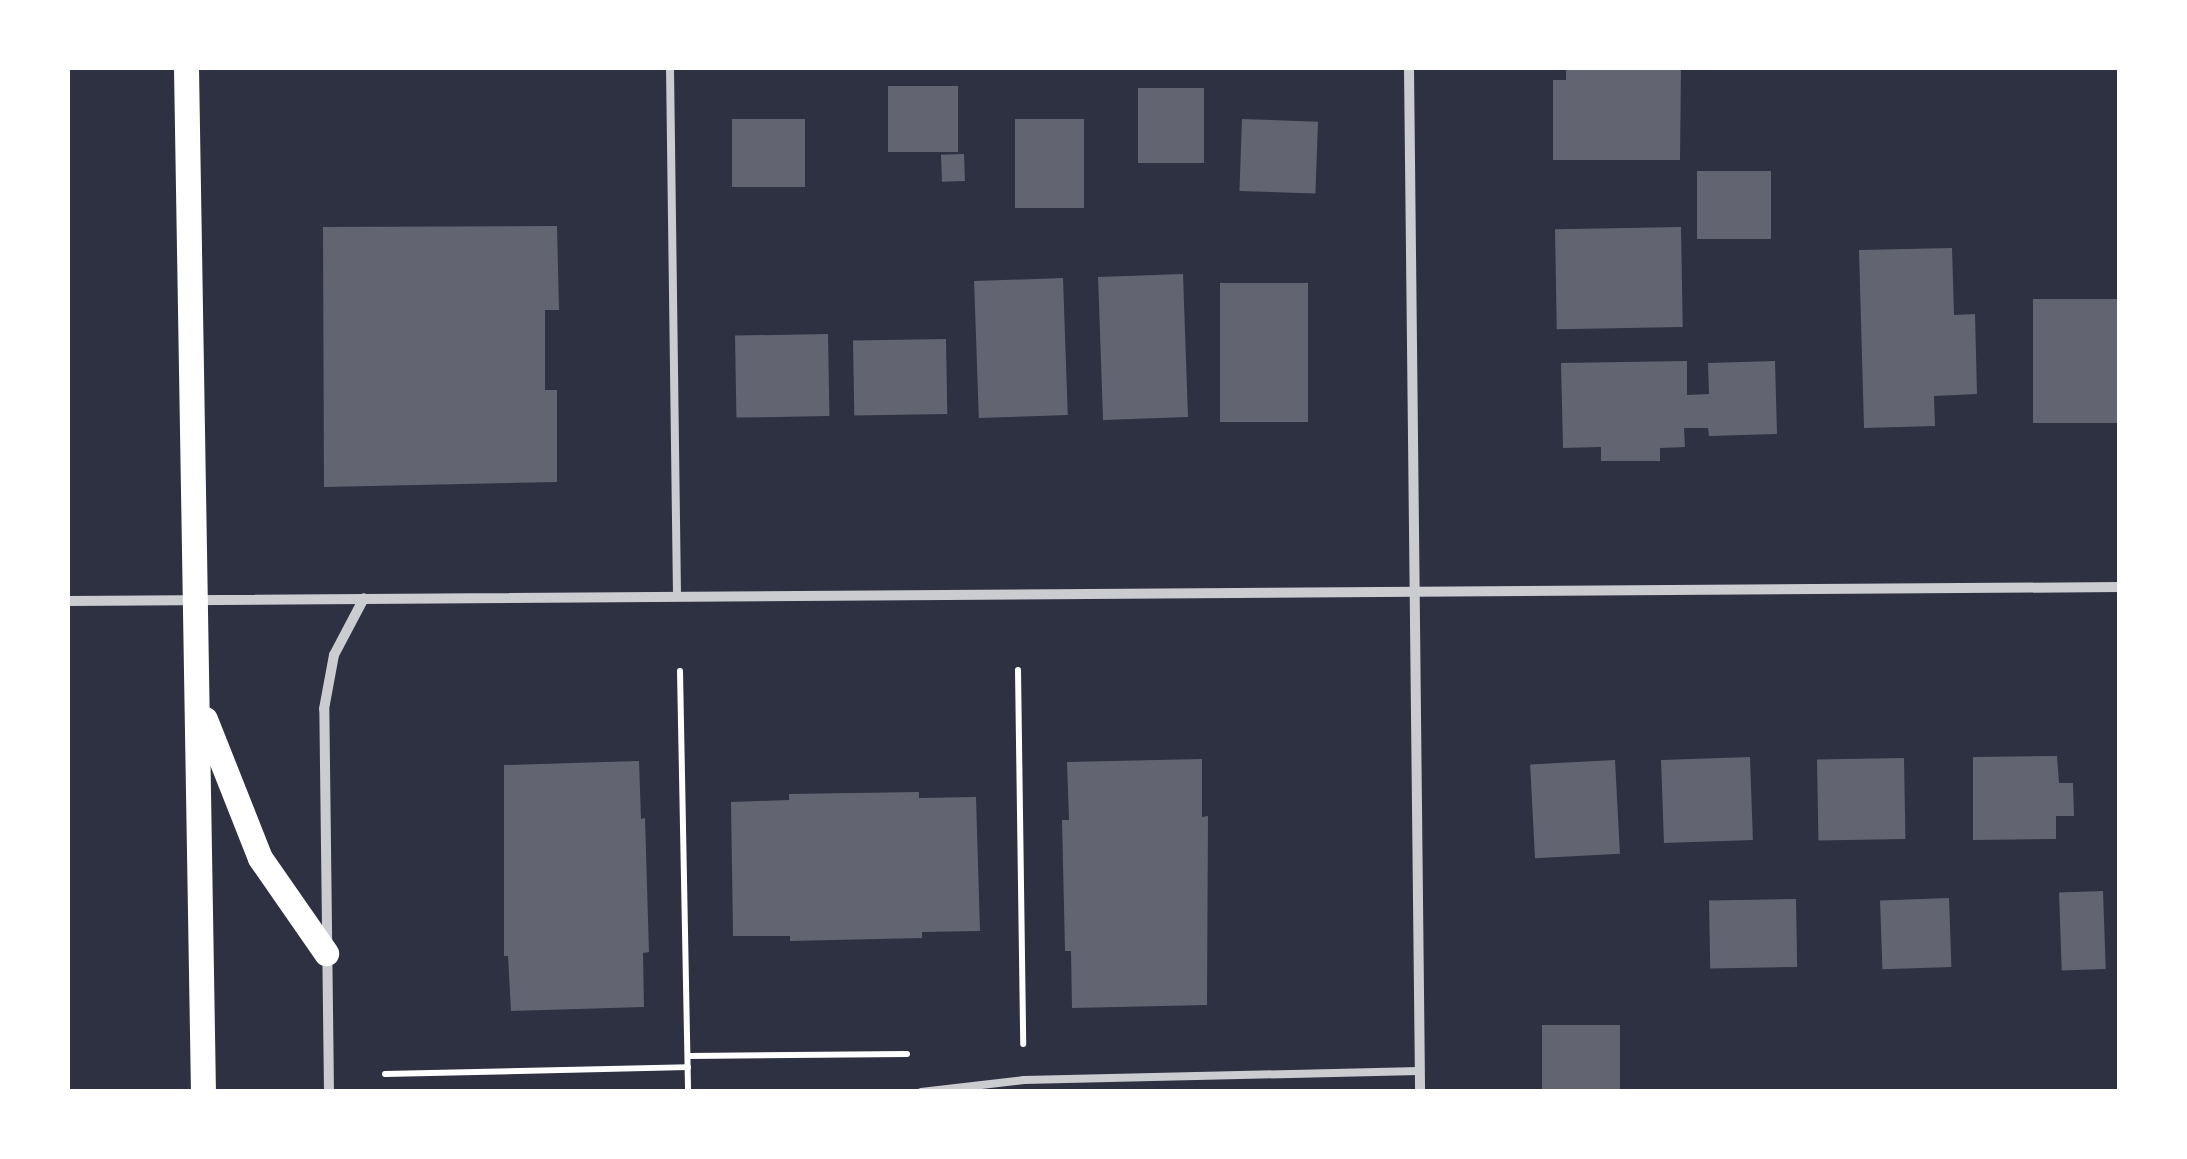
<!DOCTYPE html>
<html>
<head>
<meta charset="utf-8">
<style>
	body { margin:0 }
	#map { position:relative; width:2187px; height:1159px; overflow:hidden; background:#2d3142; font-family:Raleway,sans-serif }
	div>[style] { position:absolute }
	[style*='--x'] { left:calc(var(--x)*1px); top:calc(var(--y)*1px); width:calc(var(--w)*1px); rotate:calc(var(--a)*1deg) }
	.building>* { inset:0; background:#626471; transform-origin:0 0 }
	.path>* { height:6px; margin:-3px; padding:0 3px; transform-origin:3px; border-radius:3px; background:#fff }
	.service>* { height:8px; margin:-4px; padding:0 4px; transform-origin:4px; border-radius:4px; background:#caccd0 }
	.minor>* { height:10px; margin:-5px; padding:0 5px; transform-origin:5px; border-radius:5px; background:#caccd0 }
	.primary>* { height:25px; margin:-12.5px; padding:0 12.5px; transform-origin:12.5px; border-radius:12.5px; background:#fff }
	span { translate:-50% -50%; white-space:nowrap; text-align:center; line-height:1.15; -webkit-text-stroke:9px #fff; paint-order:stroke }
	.frame { position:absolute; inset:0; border:70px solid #fff; pointer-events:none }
</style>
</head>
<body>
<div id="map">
	<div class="building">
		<i style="clip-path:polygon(1566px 68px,1681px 68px,1680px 160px,1553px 160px,1553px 80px,1566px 80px)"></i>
		<i style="left:888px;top:86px;width:70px;height:66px"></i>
		<i style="left:1138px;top:88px;width:66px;height:75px"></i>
		<i style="left:732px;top:119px;width:73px;height:68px"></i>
		<i style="left:1084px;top:119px;width:89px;height:69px;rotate:90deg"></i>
		<i style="left:1242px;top:119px;width:76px;height:72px;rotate:2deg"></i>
		<i style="left:964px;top:154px;width:27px;height:23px;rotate:88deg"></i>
		<i style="left:1771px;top:171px;width:68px;height:74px;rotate:90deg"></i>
		<i style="clip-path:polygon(557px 226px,559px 310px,545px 310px,545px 390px,557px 390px,557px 482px,324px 487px,323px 227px)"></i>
		<i style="left:1681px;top:227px;width:100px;height:126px;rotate:89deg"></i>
		<i style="clip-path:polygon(1952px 248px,1954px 315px,1975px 314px,1977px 394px,1934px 396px,1935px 426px,1864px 428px,1859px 250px)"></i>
		<i style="left:1183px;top:274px;width:143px;height:85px;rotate:88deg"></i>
		<i style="left:1063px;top:278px;width:137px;height:89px;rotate:88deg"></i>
		<i style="left:1220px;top:283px;width:88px;height:139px"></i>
		<i style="left:2120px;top:299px;width:124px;height:87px;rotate:90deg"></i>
		<i style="left:828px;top:334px;width:82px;height:93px;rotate:89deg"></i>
		<i style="left:946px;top:339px;width:75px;height:93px;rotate:89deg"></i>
		<i style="clip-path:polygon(1687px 361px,1687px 395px,1709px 394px,1708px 363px,1775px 361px,1777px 434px,1709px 436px,1708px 428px,1684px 428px,1685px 447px,1660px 448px,1660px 461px,1601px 461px,1601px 447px,1563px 448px,1561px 363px)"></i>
		<i style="clip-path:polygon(2057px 756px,2059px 783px,2073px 783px,2074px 816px,2056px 816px,2056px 839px,1973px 840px,1973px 757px)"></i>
		<i style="left:1750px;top:757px;width:83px;height:89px;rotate:88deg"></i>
		<i style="left:1904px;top:758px;width:81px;height:87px;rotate:89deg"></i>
		<i style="clip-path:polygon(1202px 759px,1202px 817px,1208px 816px,1207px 1005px,1072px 1008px,1071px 951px,1065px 951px,1062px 820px,1069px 820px,1067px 762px)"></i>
		<i style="left:1615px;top:760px;width:94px;height:85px;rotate:87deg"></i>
		<i style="clip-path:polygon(639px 761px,641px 819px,645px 818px,649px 952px,643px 953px,644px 1007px,511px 1011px,508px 956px,504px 956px,504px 765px)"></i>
		<i style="clip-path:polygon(919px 792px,919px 798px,976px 797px,980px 931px,922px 932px,922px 938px,790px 941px,790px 936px,733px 936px,731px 802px,789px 800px,789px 794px)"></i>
		<i style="left:2103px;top:891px;width:78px;height:44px;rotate:88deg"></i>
		<i style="left:1949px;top:898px;width:69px;height:69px;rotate:88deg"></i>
		<i style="left:1796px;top:899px;width:68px;height:87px;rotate:89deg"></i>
		<i style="left:1620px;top:1025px;width:66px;height:78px;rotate:90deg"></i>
	</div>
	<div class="path">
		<i style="--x:1018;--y:670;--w:374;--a:89.2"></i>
		<i style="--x:680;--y:671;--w:421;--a:88.9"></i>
		<i style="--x:688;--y:1056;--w:219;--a:-0.5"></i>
		<i style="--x:385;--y:1074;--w:303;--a:-1.3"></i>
	</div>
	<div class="service">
		<i style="--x:670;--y:68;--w:526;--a:89.24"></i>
		<i style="--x:921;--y:1092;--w:104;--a:-6.6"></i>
		<i style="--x:1024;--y:1080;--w:395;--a:-1.3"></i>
	</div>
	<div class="minor">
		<i style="--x:1409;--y:68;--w:1024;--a:89.38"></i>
		<i style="--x:68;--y:601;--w:2052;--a:-0.39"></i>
		<i style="--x:329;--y:1092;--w:383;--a:-90.7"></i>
		<i style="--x:324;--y:709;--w:55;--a:-79.5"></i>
		<i style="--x:334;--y:655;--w:64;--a:-62.2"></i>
	</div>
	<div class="primary">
		<i style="--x:186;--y:68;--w:1024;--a:89.05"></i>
		<i style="--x:205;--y:719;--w:149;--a:68.4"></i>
		<i style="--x:260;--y:858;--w:116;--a:55.2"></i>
	</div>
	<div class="frame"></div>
</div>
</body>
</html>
